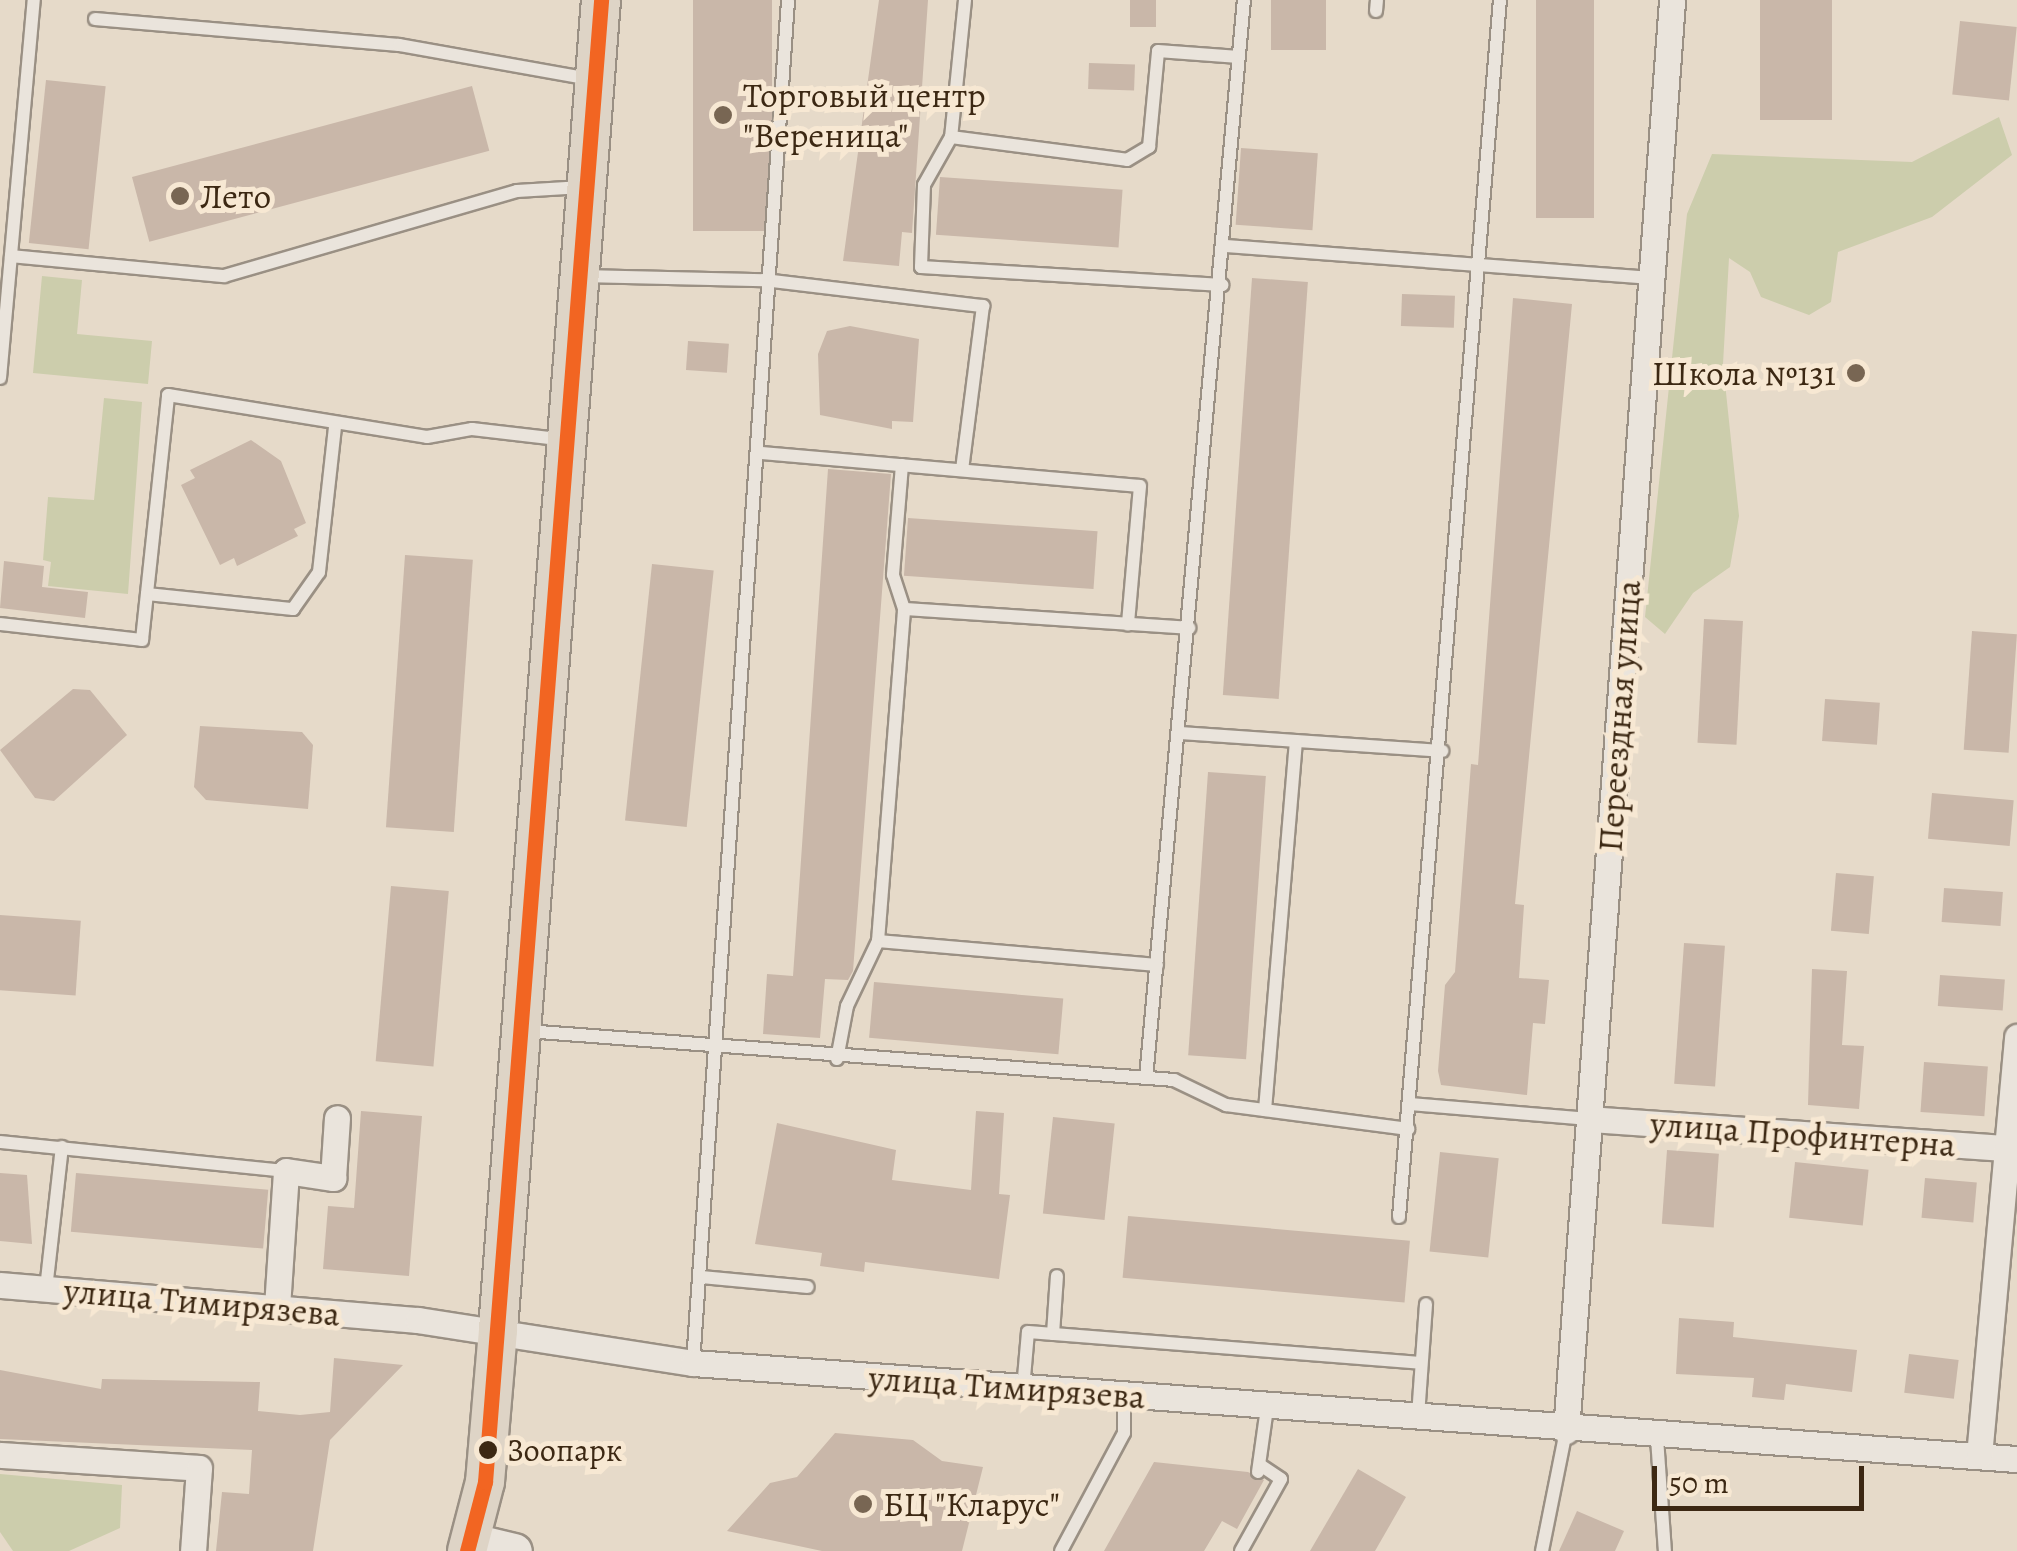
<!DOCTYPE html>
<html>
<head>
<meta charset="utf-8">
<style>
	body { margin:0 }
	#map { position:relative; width:2017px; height:1551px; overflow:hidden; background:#e6dac9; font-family:Alegreya,serif }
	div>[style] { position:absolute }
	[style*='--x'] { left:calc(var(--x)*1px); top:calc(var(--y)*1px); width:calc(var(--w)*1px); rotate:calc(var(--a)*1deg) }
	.green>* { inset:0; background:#cccdac }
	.building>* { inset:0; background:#c9b7a9; transform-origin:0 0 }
	.roads { filter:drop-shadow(2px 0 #9a9084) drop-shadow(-2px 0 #9a9084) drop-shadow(0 2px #9a9084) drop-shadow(0 -2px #9a9084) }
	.lane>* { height:12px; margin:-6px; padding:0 6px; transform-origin:6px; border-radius:6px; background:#eae4dc }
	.street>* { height:25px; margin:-12.5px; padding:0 12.5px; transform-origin:12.5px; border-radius:12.5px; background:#eae4dc }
	.secondary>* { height:35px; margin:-17.5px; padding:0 17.5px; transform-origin:17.5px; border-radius:17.5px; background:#eae4dc }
	.primary>* { height:38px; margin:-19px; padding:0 19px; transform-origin:19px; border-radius:19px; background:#ded4c6 }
	.bus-1>* { height:15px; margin:-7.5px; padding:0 7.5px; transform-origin:7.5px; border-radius:7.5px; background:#f26522 }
	.dots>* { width:28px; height:28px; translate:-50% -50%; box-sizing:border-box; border:5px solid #f7e8d3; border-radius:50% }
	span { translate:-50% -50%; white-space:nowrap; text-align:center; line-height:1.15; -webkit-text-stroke:10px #f7e8d3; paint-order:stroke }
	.bus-label { font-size:32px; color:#3c2813 }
	.left { translate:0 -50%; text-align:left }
	.poi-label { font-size:35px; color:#3c2813 }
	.right { translate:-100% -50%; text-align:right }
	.street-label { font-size:35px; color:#3c2813 }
	.scale { position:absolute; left:1652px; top:1466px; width:212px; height:45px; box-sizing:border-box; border:5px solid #3c2813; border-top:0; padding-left:12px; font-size:30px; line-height:35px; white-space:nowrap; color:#3c2813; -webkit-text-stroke:8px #f7e8d3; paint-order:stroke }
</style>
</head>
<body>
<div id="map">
	<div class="green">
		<i style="clip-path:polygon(1999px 117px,2012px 155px,1932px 217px,1838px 252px,1831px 302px,1809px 315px,1761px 297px,1750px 272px,1729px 258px,1723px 364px,1739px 516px,1730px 567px,1693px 593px,1665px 634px,1645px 617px,1687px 214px,1712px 154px,1912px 162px)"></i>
		<i style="clip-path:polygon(42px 276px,82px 280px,77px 334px,152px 341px,148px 384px,33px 373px)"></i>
		<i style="clip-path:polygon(104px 398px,142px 402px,128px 594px,48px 586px,51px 562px,43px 560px,48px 497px,94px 500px)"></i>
		<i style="clip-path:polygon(0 1474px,122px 1485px,120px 1528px,69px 1551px,13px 1551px,0 1532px)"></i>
	</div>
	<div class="building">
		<i style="left:693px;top:0;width:79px;height:231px"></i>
		<i style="clip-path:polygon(879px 0,928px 0,912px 233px,902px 232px,899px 266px,843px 261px)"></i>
		<i style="left:1130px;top:0;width:26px;height:27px"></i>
		<i style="left:1271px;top:0;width:55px;height:50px"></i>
		<i style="left:1536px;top:0;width:58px;height:218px"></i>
		<i style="left:1760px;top:0;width:72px;height:120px"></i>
		<i style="left:1960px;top:21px;width:57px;height:74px;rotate:6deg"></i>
		<i style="left:1089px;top:63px;width:46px;height:26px;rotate:2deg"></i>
		<i style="left:46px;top:80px;width:60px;height:164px;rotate:6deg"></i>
		<i style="left:472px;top:86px;width:67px;height:352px;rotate:75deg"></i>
		<i style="left:1241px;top:148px;width:77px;height:77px;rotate:4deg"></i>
		<i style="left:940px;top:177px;width:183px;height:58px;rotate:4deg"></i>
		<i style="left:1252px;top:278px;width:56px;height:418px;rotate:4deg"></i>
		<i style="left:1402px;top:294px;width:53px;height:32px;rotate:2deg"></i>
		<i style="clip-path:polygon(1513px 298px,1572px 304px,1515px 904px,1524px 905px,1519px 978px,1549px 980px,1545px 1024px,1533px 1023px,1527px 1095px,1441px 1085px,1438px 1071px,1445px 985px,1455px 972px,1471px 764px,1478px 765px)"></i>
		<i style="clip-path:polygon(850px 326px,919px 339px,913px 422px,892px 421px,892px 429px,820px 415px,818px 354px,827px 331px)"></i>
		<i style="left:688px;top:341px;width:41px;height:29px;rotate:4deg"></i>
		<i style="clip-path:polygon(251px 440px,281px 461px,306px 523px,294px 529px,298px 536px,237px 566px,234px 558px,220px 565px,181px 485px,195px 478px,190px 470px)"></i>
		<i style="clip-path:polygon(828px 469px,891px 474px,853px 971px,848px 980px,825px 979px,820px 1038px,763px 1034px,767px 974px,793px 976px)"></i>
		<i style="left:908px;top:518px;width:190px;height:58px;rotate:4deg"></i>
		<i style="left:405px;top:555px;width:68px;height:273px;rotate:4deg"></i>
		<i style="clip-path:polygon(4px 561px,44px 566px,42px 587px,88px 592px,85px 618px,0 608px)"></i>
		<i style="left:652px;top:564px;width:62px;height:258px;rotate:6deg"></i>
		<i style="left:1704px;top:619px;width:39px;height:124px;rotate:3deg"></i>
		<i style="left:1972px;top:631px;width:45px;height:119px;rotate:4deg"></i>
		<i style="clip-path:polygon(73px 689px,90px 690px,127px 735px,54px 801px,35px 798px,0 750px)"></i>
		<i style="left:1825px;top:699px;width:55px;height:42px;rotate:4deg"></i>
		<i style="clip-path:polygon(200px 726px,302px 732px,313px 745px,308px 809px,206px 800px,194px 787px)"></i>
		<i style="left:1208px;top:772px;width:58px;height:284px;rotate:4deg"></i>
		<i style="left:1932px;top:793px;width:82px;height:46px;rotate:5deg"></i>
		<i style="left:1836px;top:873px;width:38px;height:58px;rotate:5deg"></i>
		<i style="left:391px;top:886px;width:58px;height:176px;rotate:5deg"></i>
		<i style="left:1944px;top:888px;width:59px;height:34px;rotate:4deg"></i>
		<i style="left:0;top:915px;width:81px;height:75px;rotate:4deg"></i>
		<i style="left:1684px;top:943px;width:41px;height:141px;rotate:4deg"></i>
		<i style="clip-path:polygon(1812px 969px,1847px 971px,1842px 1045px,1864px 1046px,1859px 1109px,1808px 1105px)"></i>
		<i style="left:1940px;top:975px;width:65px;height:31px;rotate:4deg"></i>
		<i style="left:874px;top:982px;width:190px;height:56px;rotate:5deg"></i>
		<i style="left:1924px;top:1062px;width:64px;height:50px;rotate:4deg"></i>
		<i style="clip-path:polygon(361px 1111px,422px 1116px,409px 1276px,323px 1269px,328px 1206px,354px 1208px)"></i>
		<i style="clip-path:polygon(976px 1111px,1004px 1113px,999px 1194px,1010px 1195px,999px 1279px,865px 1262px,864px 1272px,820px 1266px,822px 1253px,755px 1244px,777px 1123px,896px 1150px,892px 1180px,971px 1190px)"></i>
		<i style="left:1053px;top:1117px;width:62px;height:97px;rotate:6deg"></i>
		<i style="left:1667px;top:1150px;width:52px;height:74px;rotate:4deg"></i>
		<i style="left:1440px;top:1152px;width:59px;height:100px;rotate:6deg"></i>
		<i style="left:1795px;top:1162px;width:74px;height:56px;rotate:6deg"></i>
		<i style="clip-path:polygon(0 1173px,27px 1175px,32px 1244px,0 1241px)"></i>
		<i style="left:76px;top:1173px;width:193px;height:59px;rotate:5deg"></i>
		<i style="left:1925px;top:1178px;width:52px;height:40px;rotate:5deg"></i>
		<i style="left:1128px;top:1216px;width:283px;height:62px;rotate:5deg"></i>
		<i style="clip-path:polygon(1679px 1318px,1734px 1322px,1733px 1337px,1857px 1350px,1852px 1392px,1786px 1384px,1784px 1400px,1752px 1397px,1754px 1378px,1676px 1374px)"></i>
		<i style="left:1909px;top:1354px;width:50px;height:39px;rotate:7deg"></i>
		<i style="clip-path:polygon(334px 1358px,403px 1365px,330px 1440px,313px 1551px,216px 1551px,222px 1492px,249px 1494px,252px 1450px,0 1439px,0 1370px,101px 1389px,102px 1379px,260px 1382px,258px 1411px,300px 1415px,330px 1412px)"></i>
		<i style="clip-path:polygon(835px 1433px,913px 1440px,942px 1461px,983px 1467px,962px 1551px,822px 1551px,727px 1531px,770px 1483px,797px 1477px)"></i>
		<i style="clip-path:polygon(1154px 1462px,1248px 1472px,1264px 1480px,1237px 1529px,1222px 1521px,1204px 1551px,1104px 1551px)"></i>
		<i style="clip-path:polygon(1358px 1469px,1406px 1497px,1375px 1551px,1310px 1551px)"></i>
		<i style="clip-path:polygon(1577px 1511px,1624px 1531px,1615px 1551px,1559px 1551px)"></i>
	</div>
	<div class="roads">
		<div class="lane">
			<i style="--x:965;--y:0;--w:138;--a:95.8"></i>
			<i style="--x:951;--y:137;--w:55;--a:119.4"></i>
			<i style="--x:924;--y:185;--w:82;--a:92.1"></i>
			<i style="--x:921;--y:267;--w:302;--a:3.4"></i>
			<i style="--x:1376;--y:11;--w:11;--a:-85"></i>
			<i style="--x:95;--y:19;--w:305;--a:4.9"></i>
			<i style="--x:399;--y:45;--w:193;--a:10.1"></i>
			<i style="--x:951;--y:137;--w:177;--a:7.4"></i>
			<i style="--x:1127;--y:160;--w:26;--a:-31"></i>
			<i style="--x:1149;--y:147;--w:96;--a:-84.6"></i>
			<i style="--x:1158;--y:51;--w:81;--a:4.2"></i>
			<i style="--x:1226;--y:246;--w:427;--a:4.3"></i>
			<i style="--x:11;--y:256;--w:214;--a:5.4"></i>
			<i style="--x:224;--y:276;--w:305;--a:-16.2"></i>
			<i style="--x:517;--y:191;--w:66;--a:-3.5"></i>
			<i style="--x:582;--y:276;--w:182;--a:1.3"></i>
			<i style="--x:764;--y:280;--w:221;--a:6.8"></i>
			<i style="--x:983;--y:306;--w:165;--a:97.3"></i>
			<i style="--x:0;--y:378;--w:380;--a:-84.9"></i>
			<i style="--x:762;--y:453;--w:379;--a:5"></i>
			<i style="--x:1140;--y:486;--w:139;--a:95"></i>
			<i style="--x:902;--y:465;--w:110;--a:94.7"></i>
			<i style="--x:893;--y:575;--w:36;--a:72"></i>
			<i style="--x:147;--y:594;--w:147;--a:5.9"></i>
			<i style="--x:293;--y:609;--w:45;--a:-54.9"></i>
			<i style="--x:319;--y:572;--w:147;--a:-83.7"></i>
			<i style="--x:0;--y:624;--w:143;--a:6.4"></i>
			<i style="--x:142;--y:640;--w:246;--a:-83.9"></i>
			<i style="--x:168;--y:395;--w:262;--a:9.2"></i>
			<i style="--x:427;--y:437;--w:46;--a:-10.1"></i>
			<i style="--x:472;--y:429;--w:95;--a:6.7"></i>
			<i style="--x:1179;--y:733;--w:264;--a:3.9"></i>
			<i style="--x:878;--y:941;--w:280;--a:4.9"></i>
			<i style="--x:526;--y:1031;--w:650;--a:4.32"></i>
			<i style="--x:1174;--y:1080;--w:58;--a:25.7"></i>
			<i style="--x:1226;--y:1105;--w:184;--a:7.5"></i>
			<i style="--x:837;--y:1059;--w:54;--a:-79.3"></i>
			<i style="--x:847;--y:1006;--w:72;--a:-64.5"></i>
			<i style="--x:878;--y:941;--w:333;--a:-85.5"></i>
			<i style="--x:904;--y:609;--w:286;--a:3.8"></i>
			<i style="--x:1146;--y:1078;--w:1082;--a:-84.81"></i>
			<i style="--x:1410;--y:1104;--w:180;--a:4.8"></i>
			<i style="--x:1265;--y:1110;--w:370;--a:-85.2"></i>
			<i style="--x:0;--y:1142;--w:287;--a:5.8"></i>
			<i style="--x:1399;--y:1217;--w:1221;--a:-85.26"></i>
			<i style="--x:702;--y:1277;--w:106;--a:5.4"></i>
			<i style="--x:46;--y:1289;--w:143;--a:-83.6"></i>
			<i style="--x:1053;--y:1334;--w:58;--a:-86.1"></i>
			<i style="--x:693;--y:1363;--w:1366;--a:-86.01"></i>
			<i style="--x:1023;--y:1389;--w:57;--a:-85"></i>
			<i style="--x:1028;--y:1332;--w:394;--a:4.5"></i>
			<i style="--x:1418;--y:1416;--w:112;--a:-85.9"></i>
			<i style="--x:1657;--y:1438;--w:113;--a:86"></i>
			<i style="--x:1258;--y:1472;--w:65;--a:-82"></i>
			<i style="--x:1061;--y:1551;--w:134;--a:-61.9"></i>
			<i style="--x:1124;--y:1433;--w:36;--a:-90"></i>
			<i style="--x:1241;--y:1551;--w:82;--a:-60.9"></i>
			<i style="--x:1281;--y:1479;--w:23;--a:-146"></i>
			<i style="--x:1542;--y:1551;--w:122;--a:-78.7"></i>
		</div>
		<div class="street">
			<i style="--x:1589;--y:1119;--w:429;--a:4"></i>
			<i style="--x:0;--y:1285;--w:419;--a:4.8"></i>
			<i style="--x:418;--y:1320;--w:278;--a:8.9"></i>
			<i style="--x:693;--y:1363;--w:1327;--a:4.15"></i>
			<i style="--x:277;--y:1307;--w:136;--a:-86.2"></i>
			<i style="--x:286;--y:1171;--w:48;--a:8.5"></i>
			<i style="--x:333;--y:1178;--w:60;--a:-86.2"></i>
			<i style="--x:1566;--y:1431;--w:1435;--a:-85.76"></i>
			<i style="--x:0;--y:1455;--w:199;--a:3.7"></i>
			<i style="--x:199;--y:1468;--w:83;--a:94.1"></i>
			<i style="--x:1979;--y:1456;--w:421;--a:-84.8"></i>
		</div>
		<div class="secondary">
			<i style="--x:472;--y:1541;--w:43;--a:13.4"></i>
		</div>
		<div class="primary">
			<i style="--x:467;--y:1551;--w:71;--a:-75.4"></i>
			<i style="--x:485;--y:1482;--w:154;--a:-85.1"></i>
			<i style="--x:498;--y:1329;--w:1333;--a:-85.57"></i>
		</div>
	</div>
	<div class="bus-1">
		<i style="--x:467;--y:1551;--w:71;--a:-75.4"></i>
		<i style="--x:485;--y:1482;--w:1487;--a:-85.52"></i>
	</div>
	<div class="dots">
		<i style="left:723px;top:115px;background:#786653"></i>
		<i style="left:180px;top:196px;background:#786653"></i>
		<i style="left:1856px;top:373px;background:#786653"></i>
		<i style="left:488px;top:1450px;background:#3c2813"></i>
		<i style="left:863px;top:1504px;background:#786653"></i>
	</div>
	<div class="bus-label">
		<span class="left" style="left:507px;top:1450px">Зоопарк</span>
	</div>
	<div class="poi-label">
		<span class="left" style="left:743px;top:115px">Торговый центр<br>"Вереница"</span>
		<span class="left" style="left:200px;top:196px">Лето</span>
		<span class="right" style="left:1836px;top:373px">Школа №131</span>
		<span class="left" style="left:883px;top:1504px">БЦ "Кларус"</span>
	</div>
	<div class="street-label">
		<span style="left:1619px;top:716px;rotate:-86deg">Переездная улица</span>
		<span style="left:1803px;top:1134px;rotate:4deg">улица Профинтерна</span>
		<span style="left:202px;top:1302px;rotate:5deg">улица Тимирязева</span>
		<span style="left:1007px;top:1387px;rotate:4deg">улица Тимирязева</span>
	</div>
	<div class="scale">50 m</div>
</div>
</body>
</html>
